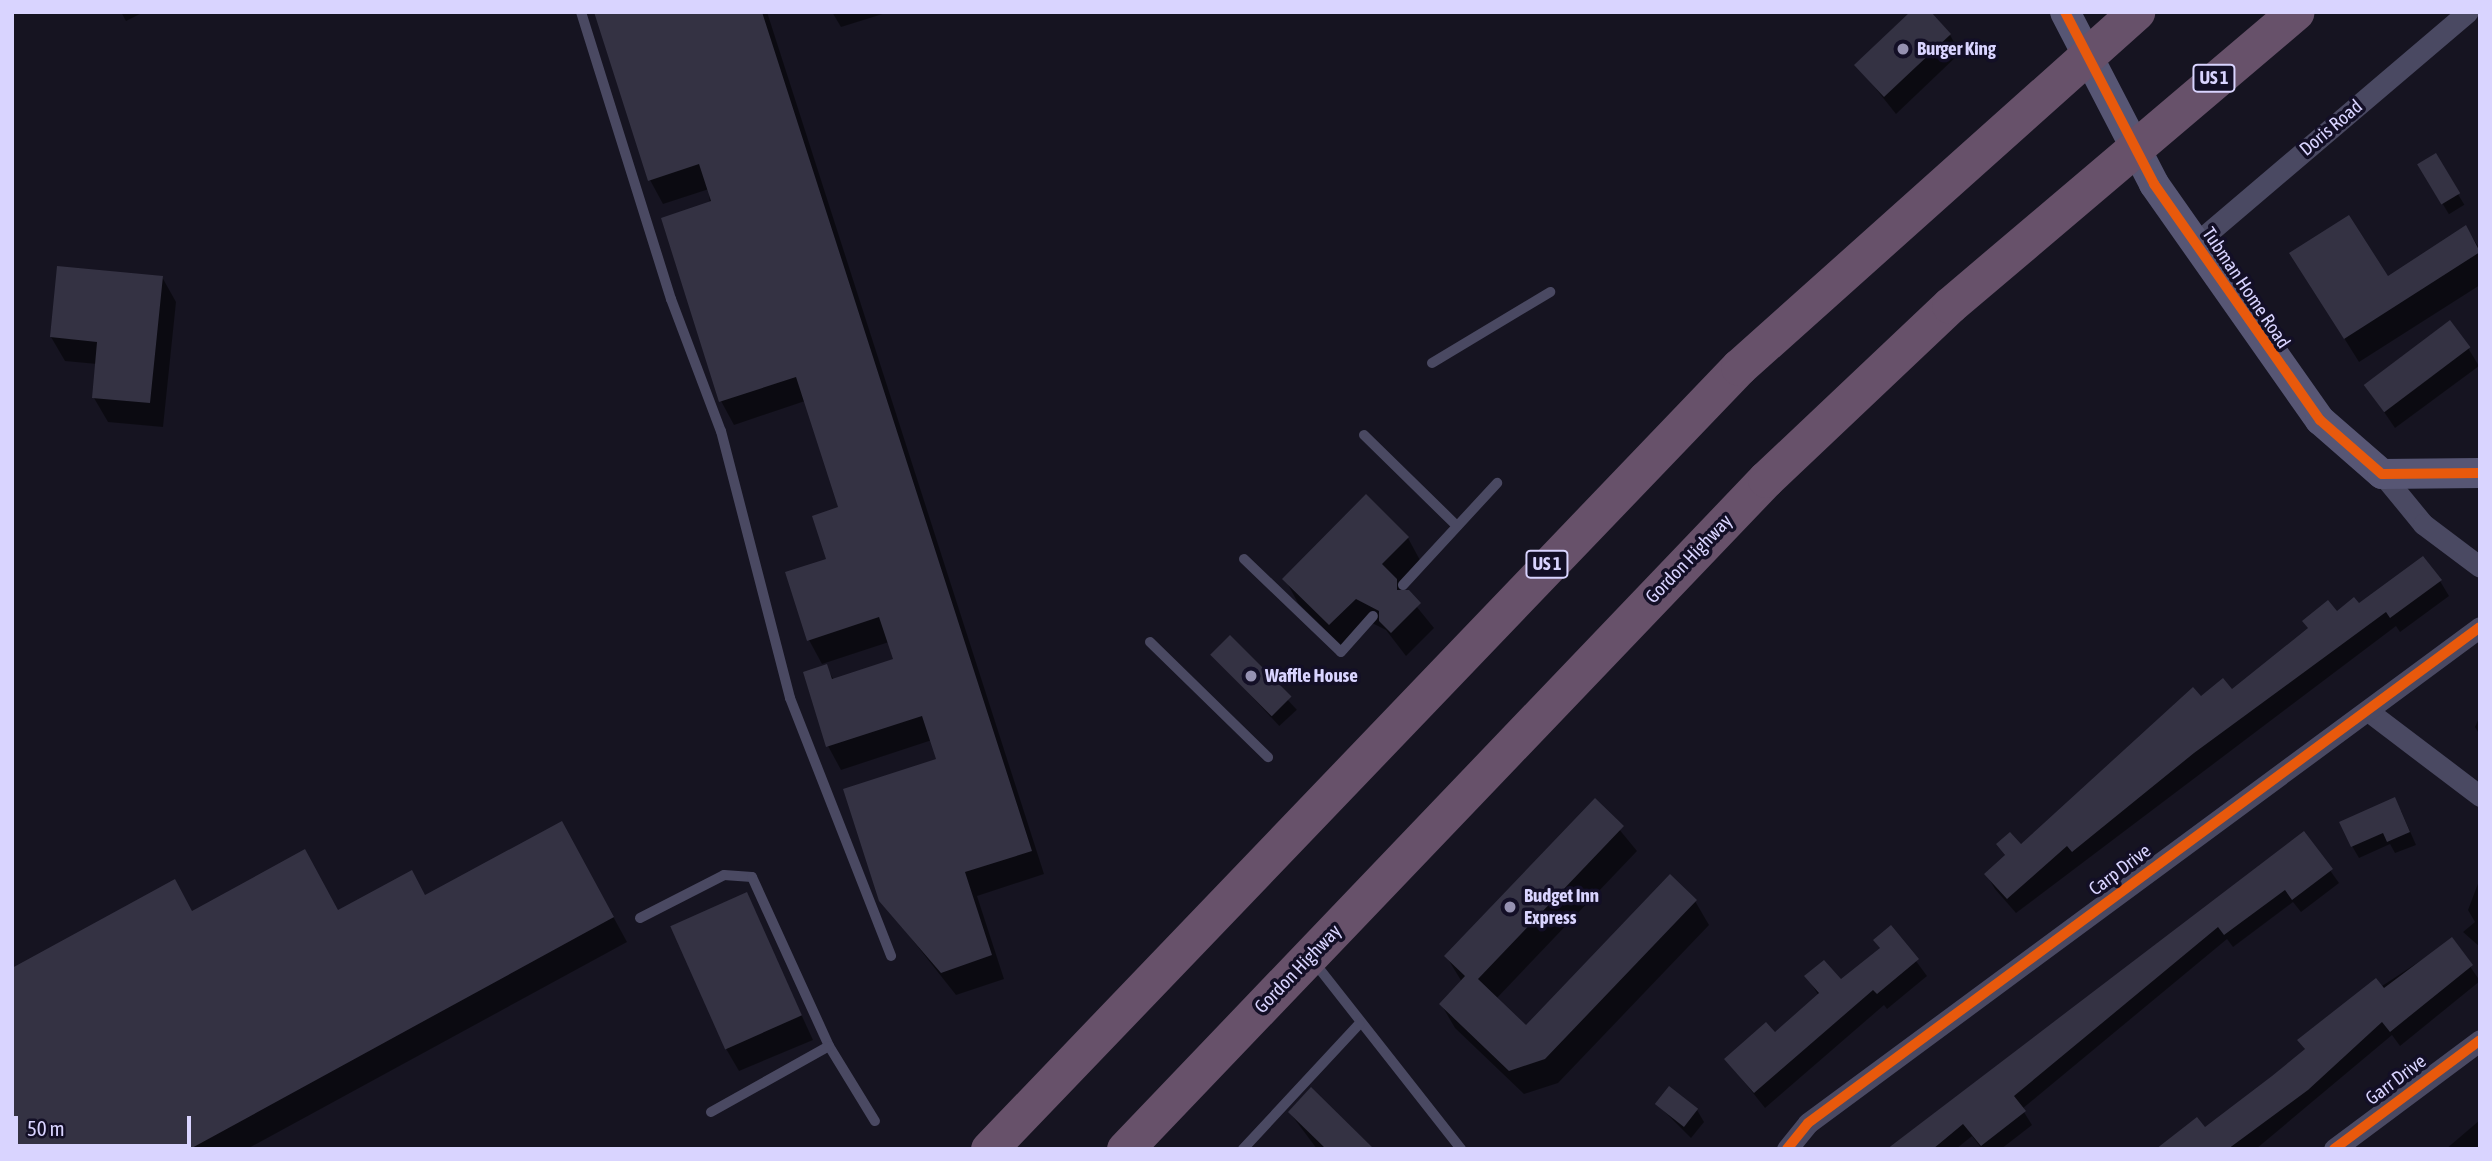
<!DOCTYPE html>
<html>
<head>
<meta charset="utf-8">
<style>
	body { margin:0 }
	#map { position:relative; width:2492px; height:1161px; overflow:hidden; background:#161421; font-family:"Asap Condensed",sans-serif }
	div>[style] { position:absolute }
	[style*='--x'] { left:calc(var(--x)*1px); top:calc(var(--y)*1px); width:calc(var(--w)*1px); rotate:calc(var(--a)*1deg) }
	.shadow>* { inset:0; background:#0007; transform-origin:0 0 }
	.building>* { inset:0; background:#343243; transform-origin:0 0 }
	.lane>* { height:10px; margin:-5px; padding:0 5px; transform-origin:5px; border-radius:5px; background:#4a4962 }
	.street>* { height:21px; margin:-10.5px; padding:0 10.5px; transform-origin:10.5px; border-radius:10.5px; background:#4a4962 }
	.secondary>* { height:30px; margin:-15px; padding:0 15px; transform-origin:15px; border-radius:15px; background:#575674 }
	.highway>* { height:37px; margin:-18.5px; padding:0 18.5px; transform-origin:18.5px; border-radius:18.5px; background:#67516a }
	.cycleway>* { height:10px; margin:-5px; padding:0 5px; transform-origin:5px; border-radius:5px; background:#e8590c }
	.dots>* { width:19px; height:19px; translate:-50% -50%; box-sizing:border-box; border:4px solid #130f26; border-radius:50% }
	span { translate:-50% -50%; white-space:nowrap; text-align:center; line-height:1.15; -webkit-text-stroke:7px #130f26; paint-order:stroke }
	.shield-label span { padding:2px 5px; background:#130f26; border:2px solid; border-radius:5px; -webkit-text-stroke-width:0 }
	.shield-label { font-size:18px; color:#d9d4ff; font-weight:700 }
	.poi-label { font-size:19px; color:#d9d4ff; font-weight:700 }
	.left { translate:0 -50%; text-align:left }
	.street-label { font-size:19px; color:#d9d4ff }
	.frame { position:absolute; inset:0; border:14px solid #d9d4ff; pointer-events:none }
	.scale { position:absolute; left:14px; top:1116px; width:177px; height:32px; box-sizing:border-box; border:4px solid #d9d4ff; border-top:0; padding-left:9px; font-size:21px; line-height:24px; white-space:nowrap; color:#d9d4ff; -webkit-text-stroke:5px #130f26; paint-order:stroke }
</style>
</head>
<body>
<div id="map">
	<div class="shadow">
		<i style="clip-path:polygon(121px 12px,144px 12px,126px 21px)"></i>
		<i style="clip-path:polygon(596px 12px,767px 12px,1044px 874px,977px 896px,1004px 979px,956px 995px,881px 900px,938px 760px,932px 740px,841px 770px,828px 746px,826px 667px,834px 680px,895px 660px,889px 642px,822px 664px,809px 640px,840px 508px,805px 401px,734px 425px,721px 401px,709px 189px,663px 204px,650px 180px)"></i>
		<i style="clip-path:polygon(832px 12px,889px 12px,841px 27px)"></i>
		<i style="clip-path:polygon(1950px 35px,1960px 53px,1896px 114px,1857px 65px)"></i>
		<i style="left:2435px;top:156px;width:57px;height:18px;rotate:59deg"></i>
		<i style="clip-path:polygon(2466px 228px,2480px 249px,2480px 285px,2359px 362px,2306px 277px,2387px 278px)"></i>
		<i style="clip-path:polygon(162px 277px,176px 302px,163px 427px,108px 422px,94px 398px,97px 364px,65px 361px,51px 337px)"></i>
		<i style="clip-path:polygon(2468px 348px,2479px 366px,2395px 428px,2365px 384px)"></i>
		<i style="clip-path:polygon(1408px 538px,1421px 562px,1399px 585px,1434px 628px,1406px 656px,1386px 630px,1370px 622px,1344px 648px,1298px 603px,1285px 579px)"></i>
		<i style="clip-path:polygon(2440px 581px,2449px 596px,2400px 632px,2396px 626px,2016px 913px,1995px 889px,1986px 874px,2006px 857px,1999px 845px,2021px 847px,2200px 698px,2231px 692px,2337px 614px)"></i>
		<i style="left:1230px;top:638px;width:98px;height:24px;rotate:47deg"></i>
		<i style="clip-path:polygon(2480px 716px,2480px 735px,2475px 727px)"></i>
		<i style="clip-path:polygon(1595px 800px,1637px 851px,1496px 999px,1526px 1027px,1695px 901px,1709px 925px,1558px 1083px,1524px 1094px,1455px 1028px,1441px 1004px,1462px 982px,1446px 956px)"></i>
		<i style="clip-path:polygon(2401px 811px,2416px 845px,2395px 853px,2390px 844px,2359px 858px,2352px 846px)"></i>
		<i style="clip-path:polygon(2304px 834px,2339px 883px,2301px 912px,2293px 902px,2233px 947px,2227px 939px,2022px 1109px,2032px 1125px,2001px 1149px,1982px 1149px,1972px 1136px,1956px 1149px,1890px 1149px)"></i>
		<i style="clip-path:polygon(575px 847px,627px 942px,247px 1149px,12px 1149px,192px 913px,338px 912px,425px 897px)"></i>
		<i style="clip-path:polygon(2479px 881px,2480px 881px,2480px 947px,2463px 932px,2475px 922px,2468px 910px)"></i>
		<i style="clip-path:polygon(746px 895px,813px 1040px,739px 1071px,725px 1047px)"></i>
		<i style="clip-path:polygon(1891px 927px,1927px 976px,1887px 1009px,1884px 1005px,1765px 1108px,1726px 1059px,1775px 1034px,1819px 996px,1807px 977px,1841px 982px,1881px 949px,1875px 940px)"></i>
		<i style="clip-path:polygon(2452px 940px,2480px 981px,2400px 1046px,2392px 1035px,2256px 1149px,2159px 1149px,2205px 1129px,2306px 1051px,2300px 1040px)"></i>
		<i style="clip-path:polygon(1657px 1104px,1697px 1110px,1704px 1122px,1691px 1138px)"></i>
		<i style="clip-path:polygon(1290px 1113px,1372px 1149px,1317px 1149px)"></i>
		<i style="clip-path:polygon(2480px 1120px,2480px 1149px,2446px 1149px)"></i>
	</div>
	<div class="building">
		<i style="clip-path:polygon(594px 12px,762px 12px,1032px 851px,965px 872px,992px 955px,941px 973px,879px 901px,843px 789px,936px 759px,922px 716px,826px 747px,803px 672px,827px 664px,832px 679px,893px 659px,879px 617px,807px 641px,785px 572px,826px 559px,812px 516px,838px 507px,796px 377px,719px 402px,661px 218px,711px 201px,699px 164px,648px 181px)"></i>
		<i style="clip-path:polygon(1910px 12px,1931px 12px,1951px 34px,1884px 97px,1854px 65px)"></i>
		<i style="left:2436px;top:153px;width:47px;height:22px;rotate:59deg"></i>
		<i style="clip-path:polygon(2349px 215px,2388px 276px,2466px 225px,2480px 252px,2344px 339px,2289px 253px)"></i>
		<i style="clip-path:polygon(57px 266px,163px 276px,150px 403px,92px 398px,97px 342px,50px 337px)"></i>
		<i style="left:2450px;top:320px;width:34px;height:108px;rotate:53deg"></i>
		<i style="clip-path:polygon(1366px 494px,1409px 537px,1382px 564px,1397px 579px,1397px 590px,1409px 590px,1421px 603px,1391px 633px,1379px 621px,1379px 611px,1356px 599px,1329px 625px,1282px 579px)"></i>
		<i style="clip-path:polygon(2423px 556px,2442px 580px,2390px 618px,2386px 612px,2194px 753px,2072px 852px,2067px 846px,2007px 899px,1984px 874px,2005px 855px,1996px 844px,2010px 832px,2021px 844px,2193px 687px,2201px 696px,2223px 678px,2232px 689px,2308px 628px,2302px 621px,2328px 600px,2337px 611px,2354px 597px,2359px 603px)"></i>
		<i style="left:1230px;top:635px;width:87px;height:28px;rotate:45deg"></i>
		<i style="clip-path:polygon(2395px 797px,2410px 832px,2387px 842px,2383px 833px,2351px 847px,2339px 822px)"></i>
		<i style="clip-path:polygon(1595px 798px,1624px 826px,1478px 979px,1526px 1025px,1670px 874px,1697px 900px,1545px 1059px,1509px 1071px,1439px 1004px,1465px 976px,1444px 956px)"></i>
		<i style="clip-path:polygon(562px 821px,614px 917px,190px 1149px,12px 1149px,12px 968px,175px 879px,192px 911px,305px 849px,338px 910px,412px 870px,425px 895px)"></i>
		<i style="clip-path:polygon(2304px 831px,2333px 869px,2292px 900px,2285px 890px,2224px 935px,2218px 927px,2014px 1096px,2026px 1111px,1981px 1146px,1963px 1124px,1933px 1149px,1887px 1149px)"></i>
		<i style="left:747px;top:892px;width:135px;height:84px;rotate:66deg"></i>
		<i style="clip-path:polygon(1891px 925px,1919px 959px,1877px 994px,1873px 990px,1754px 1093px,1724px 1059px,1766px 1022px,1775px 1032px,1819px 993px,1804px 976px,1824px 960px,1841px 979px,1880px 948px,1873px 940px)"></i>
		<i style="clip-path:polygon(2452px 937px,2473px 965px,2390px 1032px,2382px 1022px,2308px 1090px,2228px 1149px,2156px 1149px,2197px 1117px,2205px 1127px,2272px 1076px,2305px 1049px,2297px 1040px,2376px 978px,2384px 988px)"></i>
		<i style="left:1669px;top:1086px;width:37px;height:23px;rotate:38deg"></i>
		<i style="clip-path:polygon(1311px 1087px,1374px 1149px,1326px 1149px,1288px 1112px)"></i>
	</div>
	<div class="lane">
		<i style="--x:581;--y:12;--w:301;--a:72.6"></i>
		<i style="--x:671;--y:299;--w:141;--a:69.3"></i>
		<i style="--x:721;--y:431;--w:276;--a:75.5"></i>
		<i style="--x:790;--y:698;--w:277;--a:68.6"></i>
		<i style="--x:1432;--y:363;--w:138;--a:-31"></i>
		<i style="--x:1364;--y:435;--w:130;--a:44.4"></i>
		<i style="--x:1244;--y:559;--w:134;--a:43.8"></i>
		<i style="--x:1341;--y:652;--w:48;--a:-48.4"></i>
		<i style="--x:1403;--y:585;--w:139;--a:-47.3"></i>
		<i style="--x:1150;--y:642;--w:165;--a:44.3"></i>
		<i style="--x:640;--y:918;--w:94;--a:-27.1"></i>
		<i style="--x:724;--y:875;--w:28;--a:4"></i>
		<i style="--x:752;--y:877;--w:186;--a:65.5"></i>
		<i style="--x:829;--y:1046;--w:88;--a:58.5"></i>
		<i style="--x:1314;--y:962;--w:238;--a:51.8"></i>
		<i style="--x:711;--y:1112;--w:135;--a:-29.2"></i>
		<i style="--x:1243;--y:1149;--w:171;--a:-47.1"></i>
	</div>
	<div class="street">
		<i style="--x:2195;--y:244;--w:358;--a:-40.4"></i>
		<i style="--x:2382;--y:474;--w:65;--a:50.6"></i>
		<i style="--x:2423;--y:524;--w:71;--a:37"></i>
		<i style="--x:2368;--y:711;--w:141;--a:37.2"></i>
		<i style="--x:1787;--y:1149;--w:33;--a:-51"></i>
		<i style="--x:1808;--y:1123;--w:835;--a:-36.43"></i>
		<i style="--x:2334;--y:1149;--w:182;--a:-36.7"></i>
	</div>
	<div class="secondary">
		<i style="--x:2065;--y:12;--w:194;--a:62.6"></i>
		<i style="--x:2154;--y:184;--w:289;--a:54.9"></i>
		<i style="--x:2320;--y:420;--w:82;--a:41.1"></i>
		<i style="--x:2382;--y:474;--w:98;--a:-0.6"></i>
	</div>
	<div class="highway">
		<i style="--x:989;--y:1149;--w:1084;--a:-46.2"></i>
		<i style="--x:1739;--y:367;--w:533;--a:-41.8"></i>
		<i style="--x:1125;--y:1149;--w:927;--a:-46.27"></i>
		<i style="--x:1766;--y:479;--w:253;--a:-43.4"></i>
		<i style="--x:1950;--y:305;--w:453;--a:-40.3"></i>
	</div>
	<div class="cycleway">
		<i style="--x:2065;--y:12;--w:194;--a:62.6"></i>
		<i style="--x:2154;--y:184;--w:289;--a:54.9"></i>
		<i style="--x:2320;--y:420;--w:82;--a:41.1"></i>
		<i style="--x:2382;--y:474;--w:98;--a:-0.6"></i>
		<i style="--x:1787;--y:1149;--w:33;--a:-51"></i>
		<i style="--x:1808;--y:1123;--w:835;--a:-36.43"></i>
		<i style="--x:2334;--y:1149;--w:182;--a:-36.7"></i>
	</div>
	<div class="dots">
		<i style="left:1903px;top:49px;background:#9591b1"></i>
		<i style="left:1251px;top:676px;background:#9591b1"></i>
		<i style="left:1510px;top:907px;background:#9591b1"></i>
	</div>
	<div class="shield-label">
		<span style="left:2214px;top:78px">US 1</span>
		<span style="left:1547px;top:564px">US 1</span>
	</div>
	<div class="poi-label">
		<span class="left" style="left:1917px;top:49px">Burger King</span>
		<span class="left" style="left:1265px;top:676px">Waffle House</span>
		<span class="left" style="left:1524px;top:907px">Budget Inn<br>Express</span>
	</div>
	<div class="street-label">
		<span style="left:2331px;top:128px;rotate:-40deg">Doris Road</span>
		<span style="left:2246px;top:288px;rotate:56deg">Tubman Home Road</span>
		<span style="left:1689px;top:559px;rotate:-46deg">Gordon Highway</span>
		<span style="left:2120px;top:870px;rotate:-37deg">Carp Drive</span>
		<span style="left:1298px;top:969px;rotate:-46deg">Gordon Highway</span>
		<span style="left:2396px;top:1080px;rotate:-37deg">Garr Drive</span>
	</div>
	<div class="frame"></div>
	<div class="scale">50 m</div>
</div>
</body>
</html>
